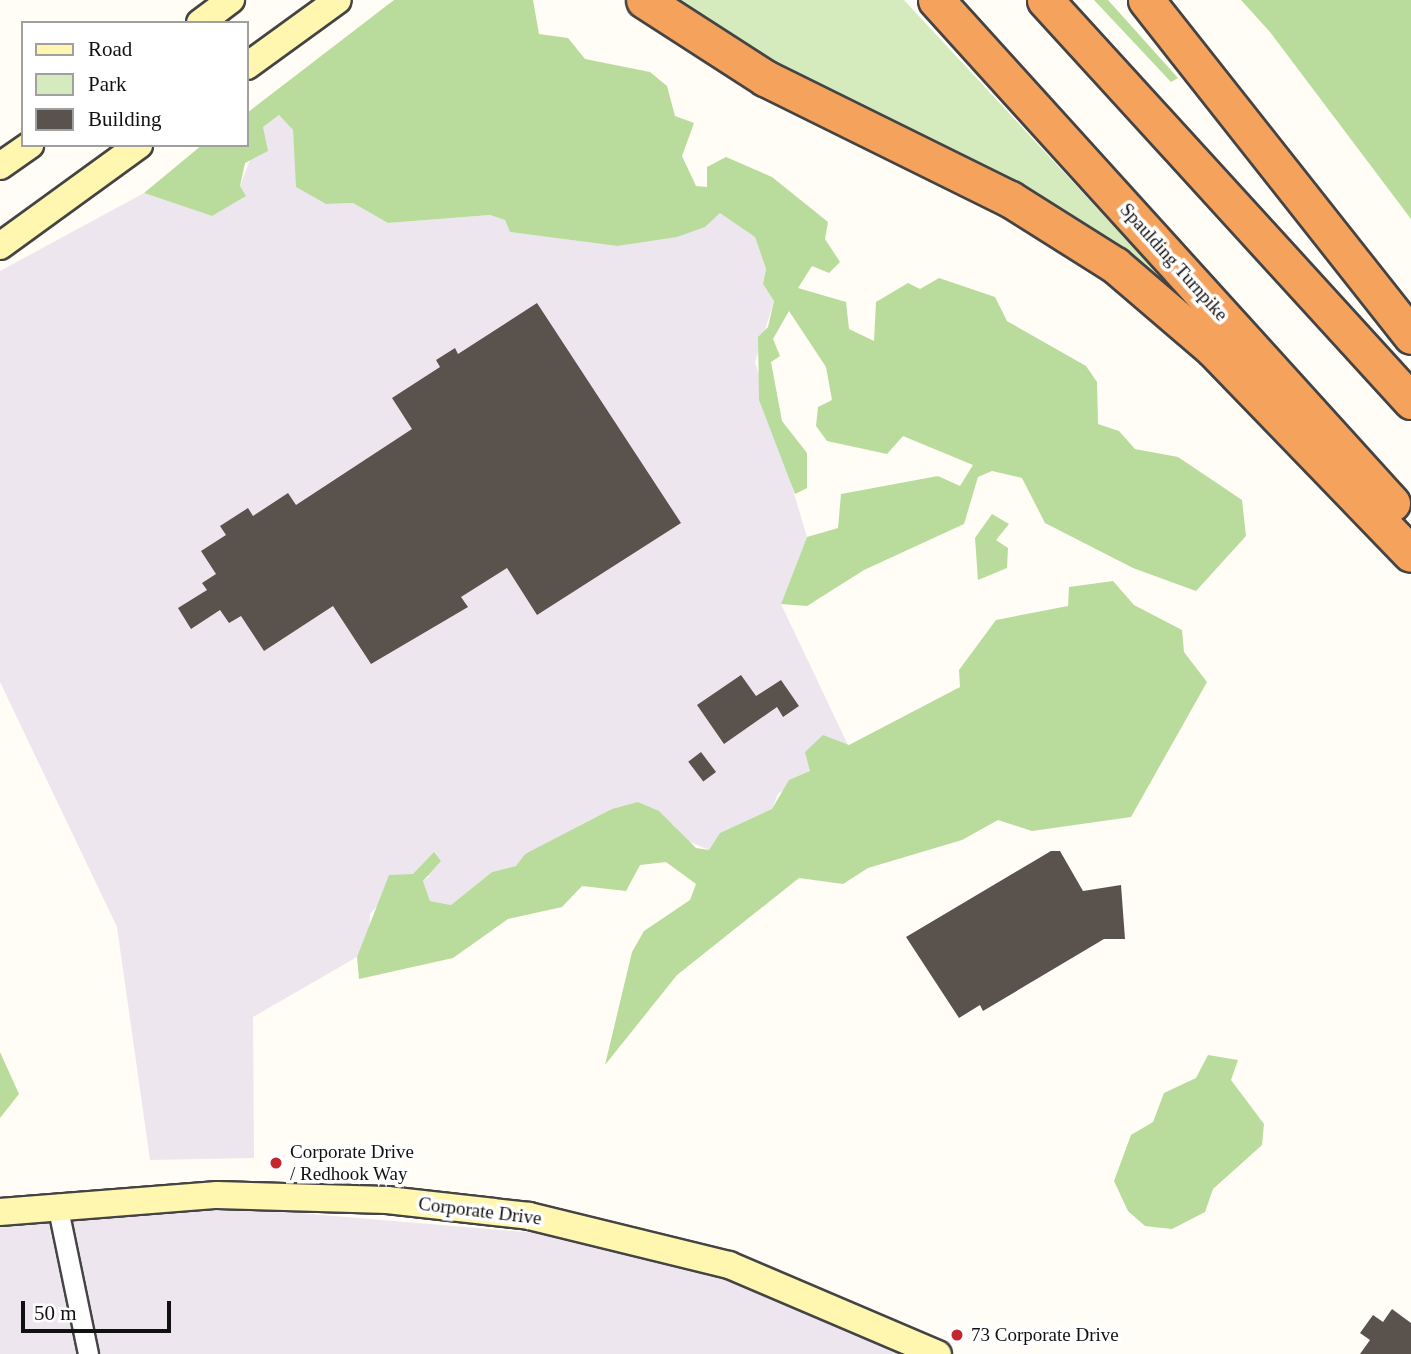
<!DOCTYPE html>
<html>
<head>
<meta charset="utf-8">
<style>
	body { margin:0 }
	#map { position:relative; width:1411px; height:1354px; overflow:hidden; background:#fffdf5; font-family:"Times New Roman",serif }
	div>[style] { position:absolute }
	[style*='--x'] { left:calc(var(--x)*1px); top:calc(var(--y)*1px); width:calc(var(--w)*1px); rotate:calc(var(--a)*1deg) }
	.industrial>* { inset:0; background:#eee6ef }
	.green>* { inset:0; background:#d5ebbd }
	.forest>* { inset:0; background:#b9dc9c }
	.building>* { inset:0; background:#5a524d; transform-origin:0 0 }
	.roads { filter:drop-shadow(2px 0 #444) drop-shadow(-2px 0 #444) drop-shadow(0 2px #444) drop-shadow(0 -2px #444) }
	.street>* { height:19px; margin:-9.5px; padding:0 9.5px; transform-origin:9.5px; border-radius:9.5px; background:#fff }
	.secondary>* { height:26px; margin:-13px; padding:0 13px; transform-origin:13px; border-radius:13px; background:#fff6b0 }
	.highway>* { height:35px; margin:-17.5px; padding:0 17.5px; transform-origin:17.5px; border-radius:17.5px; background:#f5a25d }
	.dots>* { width:19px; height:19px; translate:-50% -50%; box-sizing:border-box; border:4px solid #fff; border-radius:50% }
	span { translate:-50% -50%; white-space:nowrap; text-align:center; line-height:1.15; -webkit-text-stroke:7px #fff; paint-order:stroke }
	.street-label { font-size:19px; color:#111 }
	.poi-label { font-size:19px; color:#111 }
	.left { translate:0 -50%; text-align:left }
	.legend { position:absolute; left:21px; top:21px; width:228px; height:126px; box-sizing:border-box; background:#fff; border:2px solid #a0a0a0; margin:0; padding:9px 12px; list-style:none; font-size:21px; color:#111 }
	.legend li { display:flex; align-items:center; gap:14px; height:35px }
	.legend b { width:35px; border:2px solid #a0a0a0 }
	.scale { position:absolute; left:21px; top:1301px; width:150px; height:32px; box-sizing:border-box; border:4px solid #111; border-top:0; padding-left:9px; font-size:21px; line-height:24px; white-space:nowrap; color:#111; -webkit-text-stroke:5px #fff; paint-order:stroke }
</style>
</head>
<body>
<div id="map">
	<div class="industrial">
		<i style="clip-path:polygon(279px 115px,293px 130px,297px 187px,326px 204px,353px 203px,388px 223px,490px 215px,505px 220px,510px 232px,617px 246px,705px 227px,720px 212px,755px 237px,766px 269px,763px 284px,774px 301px,755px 362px,807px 537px,781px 604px,848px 745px,778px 794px,772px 809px,709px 850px,683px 839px,673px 824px,568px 834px,525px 854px,516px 866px,492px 872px,451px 905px,430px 901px,423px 881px,430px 876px,402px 878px,370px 914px,369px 940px,357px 957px,253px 1017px,254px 1158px,150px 1160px,117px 927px,0 682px,0 271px,144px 193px,212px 216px,240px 186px,263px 126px)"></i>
		<i style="clip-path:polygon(263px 1210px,549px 1234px,718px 1277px,901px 1354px,0 1354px,0 1224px,153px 1211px)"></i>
	</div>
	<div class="green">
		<i style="clip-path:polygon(663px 0,904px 0,1183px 301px,864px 116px)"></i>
	</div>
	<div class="forest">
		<i style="clip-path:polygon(394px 0,533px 0,539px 34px,568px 38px,585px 59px,650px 72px,667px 86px,675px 116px,694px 123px,682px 156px,696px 186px,707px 187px,707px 167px,726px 157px,772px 177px,828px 222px,825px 239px,840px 262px,829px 273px,812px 266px,798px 288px,846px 302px,849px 329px,874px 341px,876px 302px,908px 283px,920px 289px,939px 278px,995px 297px,1007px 321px,1086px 366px,1097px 382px,1098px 424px,1119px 431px,1135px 449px,1178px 457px,1242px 500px,1246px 536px,1196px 591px,1133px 568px,1045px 523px,1022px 478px,992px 471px,978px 477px,964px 524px,864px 570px,807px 606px,781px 604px,807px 537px,838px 528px,841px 494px,938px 476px,960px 486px,973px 465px,903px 436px,887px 454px,827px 441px,816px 426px,818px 407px,832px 400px,826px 367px,789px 311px,773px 339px,780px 356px,771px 362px,782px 421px,807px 453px,807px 488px,795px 494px,759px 400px,758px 337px,768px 327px,774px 301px,763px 284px,766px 269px,755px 237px,720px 213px,705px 227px,677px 237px,617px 246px,510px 232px,505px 220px,490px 215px,388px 223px,353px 203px,326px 204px,296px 187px,293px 130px,279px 115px,263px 127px,268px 151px,245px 163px,240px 186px,246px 196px,212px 216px,144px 193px,202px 145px,247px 145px,247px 113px)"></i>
		<i style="clip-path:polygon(1094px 0,1108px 0,1178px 78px,1171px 82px)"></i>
		<i style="clip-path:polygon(1241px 0,1411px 0,1411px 219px,1270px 32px)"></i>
		<i style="clip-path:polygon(992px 514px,1009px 524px,996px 540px,1008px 548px,1007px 568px,978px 580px,975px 538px)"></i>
		<i style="clip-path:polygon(1113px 581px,1134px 605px,1182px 630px,1184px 652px,1207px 682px,1131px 817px,1032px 831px,998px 820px,962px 840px,868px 868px,843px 884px,799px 878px,677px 975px,605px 1065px,632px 952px,644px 931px,690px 900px,696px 884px,666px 862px,640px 865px,626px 891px,582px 886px,562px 907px,508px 919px,453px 958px,359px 979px,357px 957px,389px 875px,413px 874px,434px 852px,441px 861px,423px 881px,430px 901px,451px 905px,492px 872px,516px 866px,525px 854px,612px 809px,638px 802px,659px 811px,696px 848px,709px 850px,720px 833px,772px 809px,789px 780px,810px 771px,805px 752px,823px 735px,849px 745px,960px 687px,959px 670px,996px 620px,1068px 606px,1069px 587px)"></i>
		<i style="clip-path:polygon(0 1052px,19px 1094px,0 1118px)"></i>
		<i style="clip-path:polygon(1208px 1055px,1238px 1060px,1231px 1080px,1264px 1124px,1262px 1145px,1213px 1189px,1205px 1212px,1172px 1229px,1145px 1226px,1128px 1211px,1114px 1181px,1131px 1135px,1153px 1122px,1164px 1093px,1196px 1078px)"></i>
	</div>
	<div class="building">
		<i style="clip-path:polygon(537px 303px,681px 523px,537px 615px,507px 568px,461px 597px,468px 607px,371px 664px,333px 606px,264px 651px,241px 616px,229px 623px,220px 610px,191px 629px,178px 608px,207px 590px,202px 583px,216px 574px,201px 551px,226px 535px,220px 526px,248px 508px,253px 516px,288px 493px,296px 505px,412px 429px,392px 398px,440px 367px,436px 360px,455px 348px,458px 354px)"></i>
		<i style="clip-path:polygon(741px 675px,756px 696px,781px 680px,799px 706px,783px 717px,777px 707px,724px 744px,697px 705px)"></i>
		<i style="left:701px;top:752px;width:25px;height:16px;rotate:53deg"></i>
		<i style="clip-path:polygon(1051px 851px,1060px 851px,1083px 891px,1121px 885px,1125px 939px,1104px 939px,983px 1011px,980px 1005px,959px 1018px,906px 937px)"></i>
		<i style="clip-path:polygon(1392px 1309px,1411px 1323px,1411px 1354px,1360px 1354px,1370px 1340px,1360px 1333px,1373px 1315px,1383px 1322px)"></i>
	</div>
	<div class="roads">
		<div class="street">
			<i style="--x:57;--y:1204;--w:153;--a:78.3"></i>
		</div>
		<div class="secondary">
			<i style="--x:200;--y:23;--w:39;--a:-37"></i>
			<i style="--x:247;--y:66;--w:112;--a:-36"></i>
			<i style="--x:0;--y:166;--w:37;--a:-35"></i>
			<i style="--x:0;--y:246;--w:172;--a:-36"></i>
			<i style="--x:0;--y:1212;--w:218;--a:-4.5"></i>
			<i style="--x:217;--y:1195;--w:170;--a:1.7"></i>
			<i style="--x:387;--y:1200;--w:143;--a:6.4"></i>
			<i style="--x:529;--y:1216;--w:206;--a:13.8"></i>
			<i style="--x:729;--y:1265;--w:227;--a:23.1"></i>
		</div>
		<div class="highway">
			<i style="--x:644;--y:0;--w:144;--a:32.8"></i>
			<i style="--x:765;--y:78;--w:273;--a:26.3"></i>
			<i style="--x:1010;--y:199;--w:124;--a:32.2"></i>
			<i style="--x:1115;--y:265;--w:128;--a:40.6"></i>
			<i style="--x:1212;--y:348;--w:286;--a:46"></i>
			<i style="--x:936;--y:0;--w:679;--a:47.81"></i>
			<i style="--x:1045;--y:0;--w:543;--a:47.61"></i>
			<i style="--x:1146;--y:0;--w:428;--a:51.7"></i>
		</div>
	</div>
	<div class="dots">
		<i style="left:276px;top:1163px;background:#c4262e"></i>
		<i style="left:957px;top:1335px;background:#c4262e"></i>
	</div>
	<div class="street-label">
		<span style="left:1174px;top:262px;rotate:48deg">Spaulding Turnpike</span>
		<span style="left:480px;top:1211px;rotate:7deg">Corporate Drive</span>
	</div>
	<div class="poi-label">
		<span class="left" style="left:290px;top:1163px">Corporate Drive<br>/ Redhook Way</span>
		<span class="left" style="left:971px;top:1335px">73 Corporate Drive</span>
	</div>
	<ul class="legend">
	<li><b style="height:9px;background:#fff6b0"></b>Road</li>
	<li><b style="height:19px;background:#d5ebbd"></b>Park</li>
	<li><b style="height:19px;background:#5a524d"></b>Building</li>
	</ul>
	<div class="scale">50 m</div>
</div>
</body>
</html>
